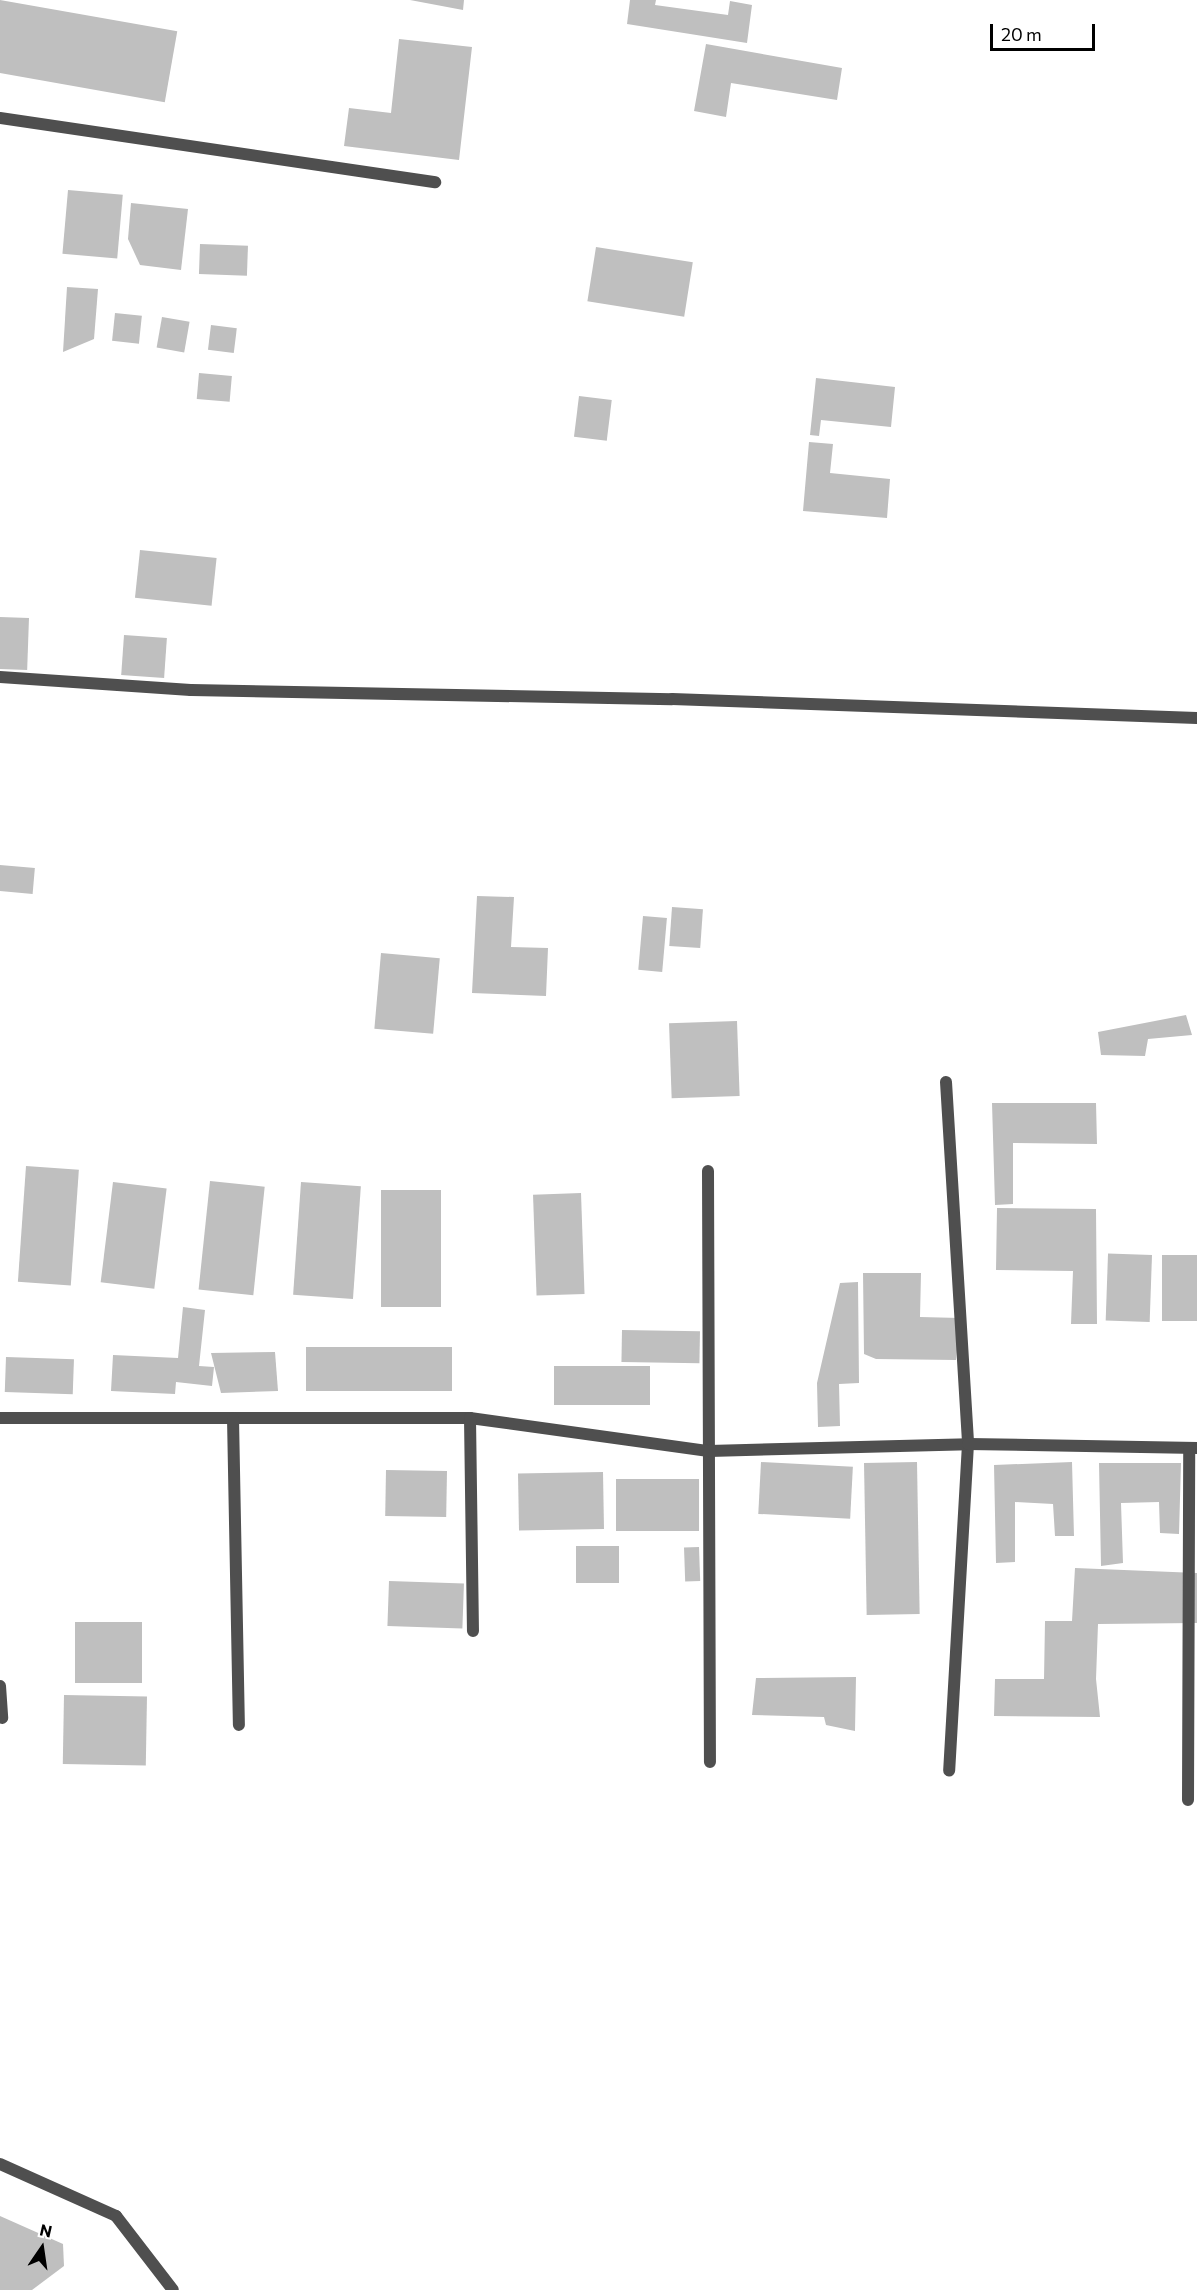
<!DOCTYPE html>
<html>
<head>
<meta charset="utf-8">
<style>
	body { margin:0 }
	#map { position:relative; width:1197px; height:2290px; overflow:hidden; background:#fff; font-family:Commissioner,sans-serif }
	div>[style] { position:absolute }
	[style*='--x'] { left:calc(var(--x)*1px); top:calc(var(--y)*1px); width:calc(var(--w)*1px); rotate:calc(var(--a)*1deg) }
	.building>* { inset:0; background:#bfbfbf; transform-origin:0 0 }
	.minor>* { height:12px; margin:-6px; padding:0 6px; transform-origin:6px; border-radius:6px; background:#4f4f4f }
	span { translate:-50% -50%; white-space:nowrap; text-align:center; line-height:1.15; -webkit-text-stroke:4.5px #fff; paint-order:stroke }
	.north { position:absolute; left:12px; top:2218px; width:60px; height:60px; -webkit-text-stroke:4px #fff; paint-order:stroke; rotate:13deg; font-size:16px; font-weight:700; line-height:24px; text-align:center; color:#000 }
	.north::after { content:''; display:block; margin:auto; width:21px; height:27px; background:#000; clip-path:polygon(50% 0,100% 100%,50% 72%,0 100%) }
	.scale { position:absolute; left:990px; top:24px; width:105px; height:27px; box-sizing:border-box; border:3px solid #000; border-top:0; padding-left:8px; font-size:18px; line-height:21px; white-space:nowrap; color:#000; -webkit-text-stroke:4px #fff; paint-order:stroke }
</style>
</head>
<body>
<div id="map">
	<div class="building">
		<i style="left:0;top:0;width:180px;height:72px;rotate:10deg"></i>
		<i style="clip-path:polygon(410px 0,464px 0,463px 10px)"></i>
		<i style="clip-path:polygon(630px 0,656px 0,655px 5px,728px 15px,730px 1px,752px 5px,747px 43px,627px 24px)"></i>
		<i style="clip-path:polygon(399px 39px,472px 47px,459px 160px,344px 146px,349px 108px,391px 113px)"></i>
		<i style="clip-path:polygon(706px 44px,842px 68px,837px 100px,731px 83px,726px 117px,694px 111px)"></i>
		<i style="left:68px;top:190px;width:55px;height:64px;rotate:5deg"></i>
		<i style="clip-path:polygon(131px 203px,188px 209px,181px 270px,140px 265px,128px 239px)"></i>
		<i style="left:200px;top:244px;width:48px;height:30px;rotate:2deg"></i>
		<i style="left:596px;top:247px;width:98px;height:55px;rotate:9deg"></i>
		<i style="clip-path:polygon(67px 287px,98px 289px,94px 339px,63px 352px)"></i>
		<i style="left:115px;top:313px;width:27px;height:28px;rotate:6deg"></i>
		<i style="left:162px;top:317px;width:28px;height:31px;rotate:10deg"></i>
		<i style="left:211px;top:325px;width:26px;height:25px;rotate:7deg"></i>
		<i style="left:199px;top:373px;width:33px;height:26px;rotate:5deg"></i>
		<i style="clip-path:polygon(816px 378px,895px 387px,891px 427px,821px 420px,819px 436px,810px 435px)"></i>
		<i style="left:579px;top:396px;width:33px;height:41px;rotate:7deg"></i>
		<i style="clip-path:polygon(809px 442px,833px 444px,830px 473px,890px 479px,887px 518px,803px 511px)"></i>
		<i style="left:140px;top:550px;width:77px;height:48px;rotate:6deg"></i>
		<i style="left:0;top:617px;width:29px;height:52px;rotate:2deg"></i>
		<i style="left:124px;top:635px;width:43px;height:40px;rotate:4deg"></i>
		<i style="left:0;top:865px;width:35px;height:26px;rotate:5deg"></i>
		<i style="clip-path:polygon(477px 896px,514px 897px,511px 947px,548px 948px,546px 996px,472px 993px)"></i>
		<i style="left:672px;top:907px;width:31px;height:39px;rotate:4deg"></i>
		<i style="left:643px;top:916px;width:24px;height:54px;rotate:5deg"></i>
		<i style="left:381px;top:953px;width:59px;height:76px;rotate:5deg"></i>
		<i style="clip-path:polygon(1186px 1015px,1192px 1035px,1148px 1039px,1145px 1056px,1101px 1055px,1098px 1032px)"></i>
		<i style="left:737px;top:1021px;width:75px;height:68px;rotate:88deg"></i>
		<i style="clip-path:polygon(992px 1103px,1096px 1103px,1097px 1144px,1013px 1143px,1013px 1204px,995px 1205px)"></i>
		<i style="left:26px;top:1166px;width:53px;height:116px;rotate:4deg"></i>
		<i style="left:210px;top:1181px;width:55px;height:109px;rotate:6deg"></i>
		<i style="left:113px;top:1182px;width:54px;height:101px;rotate:7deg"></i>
		<i style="left:301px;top:1182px;width:60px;height:113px;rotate:4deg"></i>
		<i style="left:441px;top:1190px;width:117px;height:60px;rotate:90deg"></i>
		<i style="left:581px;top:1193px;width:101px;height:48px;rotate:88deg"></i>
		<i style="clip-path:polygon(997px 1208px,1096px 1209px,1097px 1324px,1071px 1324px,1073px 1271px,996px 1270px)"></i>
		<i style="left:1152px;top:1255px;width:67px;height:44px;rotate:92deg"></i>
		<i style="left:1197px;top:1255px;width:66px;height:35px;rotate:90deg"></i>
		<i style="clip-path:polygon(863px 1273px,921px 1273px,920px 1317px,960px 1318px,956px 1360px,876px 1359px,864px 1354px)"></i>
		<i style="clip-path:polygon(858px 1282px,859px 1383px,839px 1384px,840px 1426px,818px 1427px,817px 1383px,840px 1283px)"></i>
		<i style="clip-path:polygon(183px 1307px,205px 1310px,199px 1366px,214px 1367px,212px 1386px,176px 1382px,175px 1394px,111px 1391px,113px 1355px,178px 1358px)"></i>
		<i style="left:622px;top:1330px;width:78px;height:32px;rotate:1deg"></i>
		<i style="left:306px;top:1347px;width:146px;height:44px"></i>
		<i style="clip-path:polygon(275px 1352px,278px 1391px,221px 1393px,211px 1353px)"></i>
		<i style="left:6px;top:1357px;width:68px;height:35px;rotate:2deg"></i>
		<i style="left:554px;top:1366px;width:96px;height:39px"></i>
		<i style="left:761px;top:1462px;width:92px;height:52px;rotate:3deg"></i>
		<i style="left:917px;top:1462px;width:152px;height:53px;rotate:89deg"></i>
		<i style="clip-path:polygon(1072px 1462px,1074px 1536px,1055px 1536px,1053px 1504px,1015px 1502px,1015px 1562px,996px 1563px,994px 1465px)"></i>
		<i style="clip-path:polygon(1099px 1463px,1181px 1463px,1179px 1534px,1160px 1533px,1159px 1502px,1121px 1503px,1123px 1563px,1101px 1566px)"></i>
		<i style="left:386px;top:1470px;width:61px;height:46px;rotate:1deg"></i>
		<i style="left:603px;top:1472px;width:57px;height:85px;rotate:89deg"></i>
		<i style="left:616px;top:1479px;width:83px;height:52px"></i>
		<i style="left:576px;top:1546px;width:43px;height:37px"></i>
		<i style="left:699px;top:1547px;width:34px;height:15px;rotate:88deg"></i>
		<i style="clip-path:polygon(1075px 1568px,1197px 1573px,1197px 1623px,1098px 1624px,1096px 1679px,1100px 1717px,994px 1716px,995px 1679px,1044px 1679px,1045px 1621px,1072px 1621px)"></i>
		<i style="left:389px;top:1581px;width:75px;height:45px;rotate:2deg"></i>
		<i style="left:75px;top:1622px;width:67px;height:61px"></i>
		<i style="clip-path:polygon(856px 1677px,855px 1731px,826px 1725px,824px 1717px,752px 1715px,756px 1678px)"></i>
		<i style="left:64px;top:1695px;width:83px;height:69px;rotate:1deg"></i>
		<i style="clip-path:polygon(0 2216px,63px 2244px,64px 2266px,32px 2290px,0 2290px)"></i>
	</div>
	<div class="minor">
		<i style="--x:0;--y:118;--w:440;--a:8.4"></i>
		<i style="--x:0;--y:677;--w:191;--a:3.9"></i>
		<i style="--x:191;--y:690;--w:481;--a:1.1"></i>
		<i style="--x:672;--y:699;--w:525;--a:2.07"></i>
		<i style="--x:946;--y:1082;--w:363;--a:86.5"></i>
		<i style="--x:968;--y:1444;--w:327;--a:93.3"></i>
		<i style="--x:708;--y:1171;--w:591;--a:89.81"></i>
		<i style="--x:0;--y:1418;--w:470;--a:0"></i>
		<i style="--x:470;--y:1418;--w:241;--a:7.9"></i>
		<i style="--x:709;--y:1451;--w:259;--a:-1.5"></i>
		<i style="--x:968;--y:1444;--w:229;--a:1"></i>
		<i style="--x:233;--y:1418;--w:307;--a:88.9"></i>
		<i style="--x:470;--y:1418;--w:213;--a:89.2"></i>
		<i style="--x:0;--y:1686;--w:32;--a:86"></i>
		<i style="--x:1188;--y:1800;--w:351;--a:-89.8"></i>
		<i style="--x:0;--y:2164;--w:127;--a:24.1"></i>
		<i style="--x:116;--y:2216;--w:93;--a:52.4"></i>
	</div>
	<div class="north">N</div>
	<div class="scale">20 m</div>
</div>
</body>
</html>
